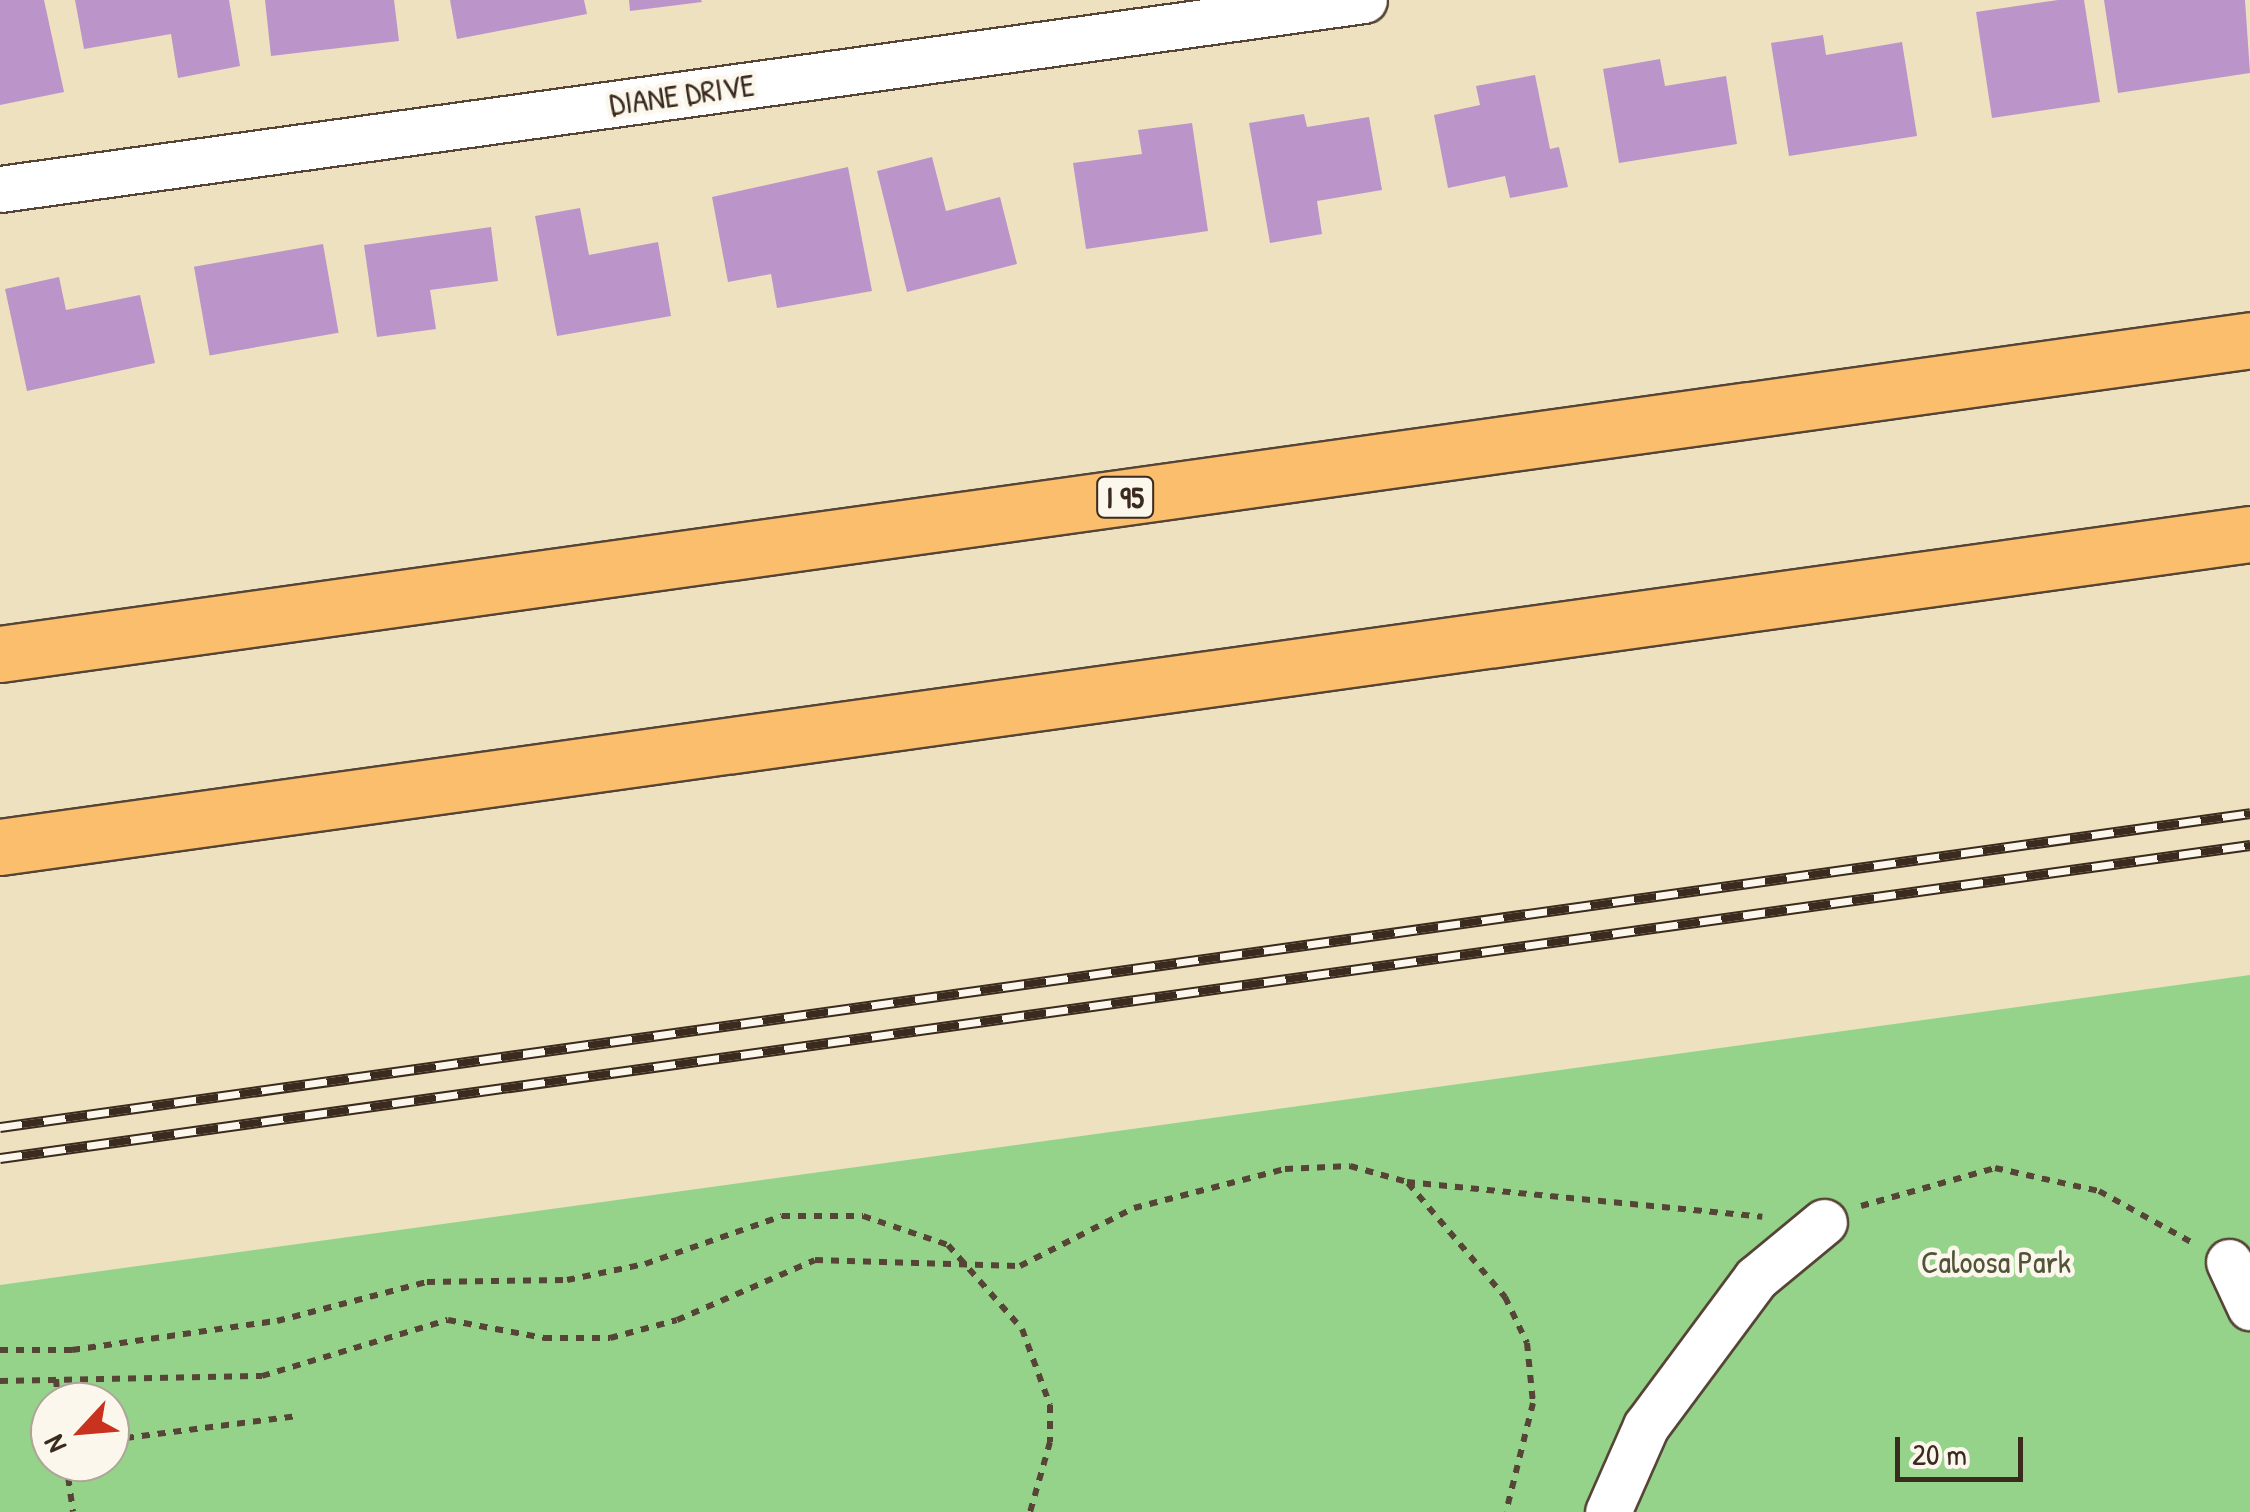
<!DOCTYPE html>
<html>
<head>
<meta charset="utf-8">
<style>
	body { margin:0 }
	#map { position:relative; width:2250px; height:1512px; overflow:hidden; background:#ede1c0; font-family:"Patrick Hand",sans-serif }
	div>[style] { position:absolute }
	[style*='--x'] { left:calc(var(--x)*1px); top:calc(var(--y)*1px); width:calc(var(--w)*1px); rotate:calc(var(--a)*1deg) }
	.green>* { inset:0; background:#94d389 }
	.building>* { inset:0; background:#bb95c9; transform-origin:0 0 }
	.path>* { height:6px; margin-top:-3px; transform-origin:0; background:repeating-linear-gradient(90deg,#564536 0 8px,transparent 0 16px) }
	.roads { filter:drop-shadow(2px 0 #564536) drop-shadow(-2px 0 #564536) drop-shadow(0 2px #564536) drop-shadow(0 -2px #564536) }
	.minor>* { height:45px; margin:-22.5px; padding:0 22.5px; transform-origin:22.5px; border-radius:22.5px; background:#fff }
	.highway>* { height:55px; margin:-27.5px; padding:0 27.5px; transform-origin:27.5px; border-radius:27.5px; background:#fabe6d }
	.rail>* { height:11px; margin-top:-5.5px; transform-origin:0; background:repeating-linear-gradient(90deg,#fbf7ec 0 22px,#3b2a1e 0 44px); box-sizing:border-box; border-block:2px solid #3b2a1e }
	span { translate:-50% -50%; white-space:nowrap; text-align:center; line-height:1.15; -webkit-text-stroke:9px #fbf7ec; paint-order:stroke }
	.shield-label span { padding:2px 8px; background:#fbf7ec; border:2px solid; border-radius:8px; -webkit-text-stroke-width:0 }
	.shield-label { font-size:30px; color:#3b2a1e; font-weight:700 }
	.street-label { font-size:32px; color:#3b2a1e }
	.park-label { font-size:32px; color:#515439 }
	.north { position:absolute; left:30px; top:1382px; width:100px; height:100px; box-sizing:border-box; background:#fbf7ec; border:2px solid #aea59a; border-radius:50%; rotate:244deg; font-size:28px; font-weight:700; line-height:40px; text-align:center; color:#3b2a1e }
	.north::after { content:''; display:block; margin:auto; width:35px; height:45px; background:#c8321e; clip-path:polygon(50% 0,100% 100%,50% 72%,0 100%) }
	.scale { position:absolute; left:1895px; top:1437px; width:128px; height:45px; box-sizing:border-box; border:5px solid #3b2a1e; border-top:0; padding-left:12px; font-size:30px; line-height:35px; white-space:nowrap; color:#3b2a1e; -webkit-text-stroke:8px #fbf7ec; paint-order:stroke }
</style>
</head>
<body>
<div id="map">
	<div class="green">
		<i style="clip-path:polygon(evenodd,2250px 975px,2250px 1512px,0 1512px,0 1285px,2250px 975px,50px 1402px,110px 1402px,110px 1462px,50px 1462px,50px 1402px)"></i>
	</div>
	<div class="building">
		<i style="clip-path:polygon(0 0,44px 0,64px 92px,0 105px)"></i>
		<i style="clip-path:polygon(75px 0,229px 0,240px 66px,178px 78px,171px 34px,84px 49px)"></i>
		<i style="clip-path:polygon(265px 0,394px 0,399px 41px,271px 56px)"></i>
		<i style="clip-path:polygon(450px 0,584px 0,587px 14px,457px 39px)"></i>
		<i style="clip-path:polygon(629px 0,701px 0,702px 2px,630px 11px)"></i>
		<i style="clip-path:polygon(2058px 0,2084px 0,2100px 102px,1992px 118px,1976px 12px)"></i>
		<i style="clip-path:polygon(2104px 0,2245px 0,2250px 73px,2118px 93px)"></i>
		<i style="clip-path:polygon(1823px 35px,1826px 55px,1902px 42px,1917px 136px,1789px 156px,1771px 43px)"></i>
		<i style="clip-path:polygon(1660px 59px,1665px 86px,1726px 76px,1737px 144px,1619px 163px,1603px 69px)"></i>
		<i style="clip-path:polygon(1535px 75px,1550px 149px,1559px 147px,1568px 187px,1510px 198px,1505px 176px,1448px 188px,1434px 115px,1480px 105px,1476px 86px)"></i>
		<i style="clip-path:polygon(1304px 114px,1307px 127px,1369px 117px,1382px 190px,1317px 201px,1322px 234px,1270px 243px,1249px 123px)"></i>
		<i style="clip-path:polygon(1192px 123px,1208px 231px,1086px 249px,1073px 163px,1142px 154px,1138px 130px)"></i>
		<i style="clip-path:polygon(932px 157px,946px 211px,1000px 197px,1017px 264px,907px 292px,877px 171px)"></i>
		<i style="clip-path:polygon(848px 167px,872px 291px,777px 308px,771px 274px,728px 282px,712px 197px)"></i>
		<i style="clip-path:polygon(580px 208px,589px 255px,658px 242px,671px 316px,557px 336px,535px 216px)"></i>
		<i style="clip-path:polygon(491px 227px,498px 281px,430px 290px,436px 329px,377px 337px,364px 245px)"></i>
		<i style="left:323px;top:244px;width:90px;height:131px;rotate:80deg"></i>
		<i style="clip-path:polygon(59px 277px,66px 310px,140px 295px,155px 363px,27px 391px,5px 289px)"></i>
	</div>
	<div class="path">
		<i style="--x:1408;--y:1183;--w:150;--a:49.6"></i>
		<i style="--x:1505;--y:1297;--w:51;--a:64.4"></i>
		<i style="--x:1527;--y:1343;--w:60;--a:84.3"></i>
		<i style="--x:1533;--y:1403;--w:112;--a:103.9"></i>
		<i style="--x:1861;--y:1206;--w:139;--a:-15.8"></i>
		<i style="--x:1995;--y:1168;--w:107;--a:12.5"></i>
		<i style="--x:2099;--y:1191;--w:107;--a:29"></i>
		<i style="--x:0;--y:1350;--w:72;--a:0"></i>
		<i style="--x:72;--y:1350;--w:207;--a:-8.1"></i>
		<i style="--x:277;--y:1321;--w:155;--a:-14.6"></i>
		<i style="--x:427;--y:1282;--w:140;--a:-0.8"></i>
		<i style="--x:567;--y:1280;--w:80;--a:-11.6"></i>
		<i style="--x:645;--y:1264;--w:145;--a:-19.3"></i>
		<i style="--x:782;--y:1216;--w:81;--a:0"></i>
		<i style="--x:863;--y:1216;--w:90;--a:18.8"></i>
		<i style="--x:948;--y:1245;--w:112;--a:48.6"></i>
		<i style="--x:1022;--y:1329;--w:81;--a:69.8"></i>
		<i style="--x:1050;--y:1405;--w:37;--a:90"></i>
		<i style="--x:1050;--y:1442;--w:73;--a:105.9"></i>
		<i style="--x:56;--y:1379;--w:23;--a:85"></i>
		<i style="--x:0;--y:1381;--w:262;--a:-1.1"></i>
		<i style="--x:262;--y:1376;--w:194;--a:-16.8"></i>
		<i style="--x:448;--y:1320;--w:98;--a:10.6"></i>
		<i style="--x:544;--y:1338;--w:66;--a:0"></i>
		<i style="--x:610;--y:1338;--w:69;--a:-15"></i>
		<i style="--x:677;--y:1320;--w:150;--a:-23.5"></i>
		<i style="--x:815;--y:1260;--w:205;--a:1.7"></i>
		<i style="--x:1020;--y:1266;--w:128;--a:-27"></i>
		<i style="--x:1134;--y:1208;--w:156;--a:-14.5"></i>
		<i style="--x:1285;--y:1169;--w:65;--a:-2.6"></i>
		<i style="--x:1350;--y:1166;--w:59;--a:15.7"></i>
		<i style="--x:1407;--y:1182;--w:357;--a:5.6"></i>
		<i style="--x:110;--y:1440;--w:189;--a:-7.3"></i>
		<i style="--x:66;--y:1462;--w:50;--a:82"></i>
	</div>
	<div class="roads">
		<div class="minor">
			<i style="--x:0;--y:189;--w:1377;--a:-7.89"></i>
			<i style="--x:2229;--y:1262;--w:50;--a:65"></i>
			<i style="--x:1608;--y:1512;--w:94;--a:-66.2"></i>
			<i style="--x:1646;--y:1426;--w:184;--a:-53.4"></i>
			<i style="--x:1756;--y:1278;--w:88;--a:-39.5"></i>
		</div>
		<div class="highway">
			<i style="--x:0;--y:654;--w:2272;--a:-7.94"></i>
			<i style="--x:0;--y:847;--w:2272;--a:-7.92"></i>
		</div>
	</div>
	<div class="rail">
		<i style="--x:0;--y:1127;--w:2272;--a:-7.94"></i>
		<i style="--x:0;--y:1158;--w:2272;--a:-7.92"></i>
	</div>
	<div class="shield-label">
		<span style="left:1125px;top:497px">I 95</span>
	</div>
	<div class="street-label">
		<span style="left:682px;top:95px;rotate:-8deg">DIANE DRIVE</span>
	</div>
	<div class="park-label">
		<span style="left:1996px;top:1262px">Caloosa Park</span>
	</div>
	<div class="north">N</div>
	<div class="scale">20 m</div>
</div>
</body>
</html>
